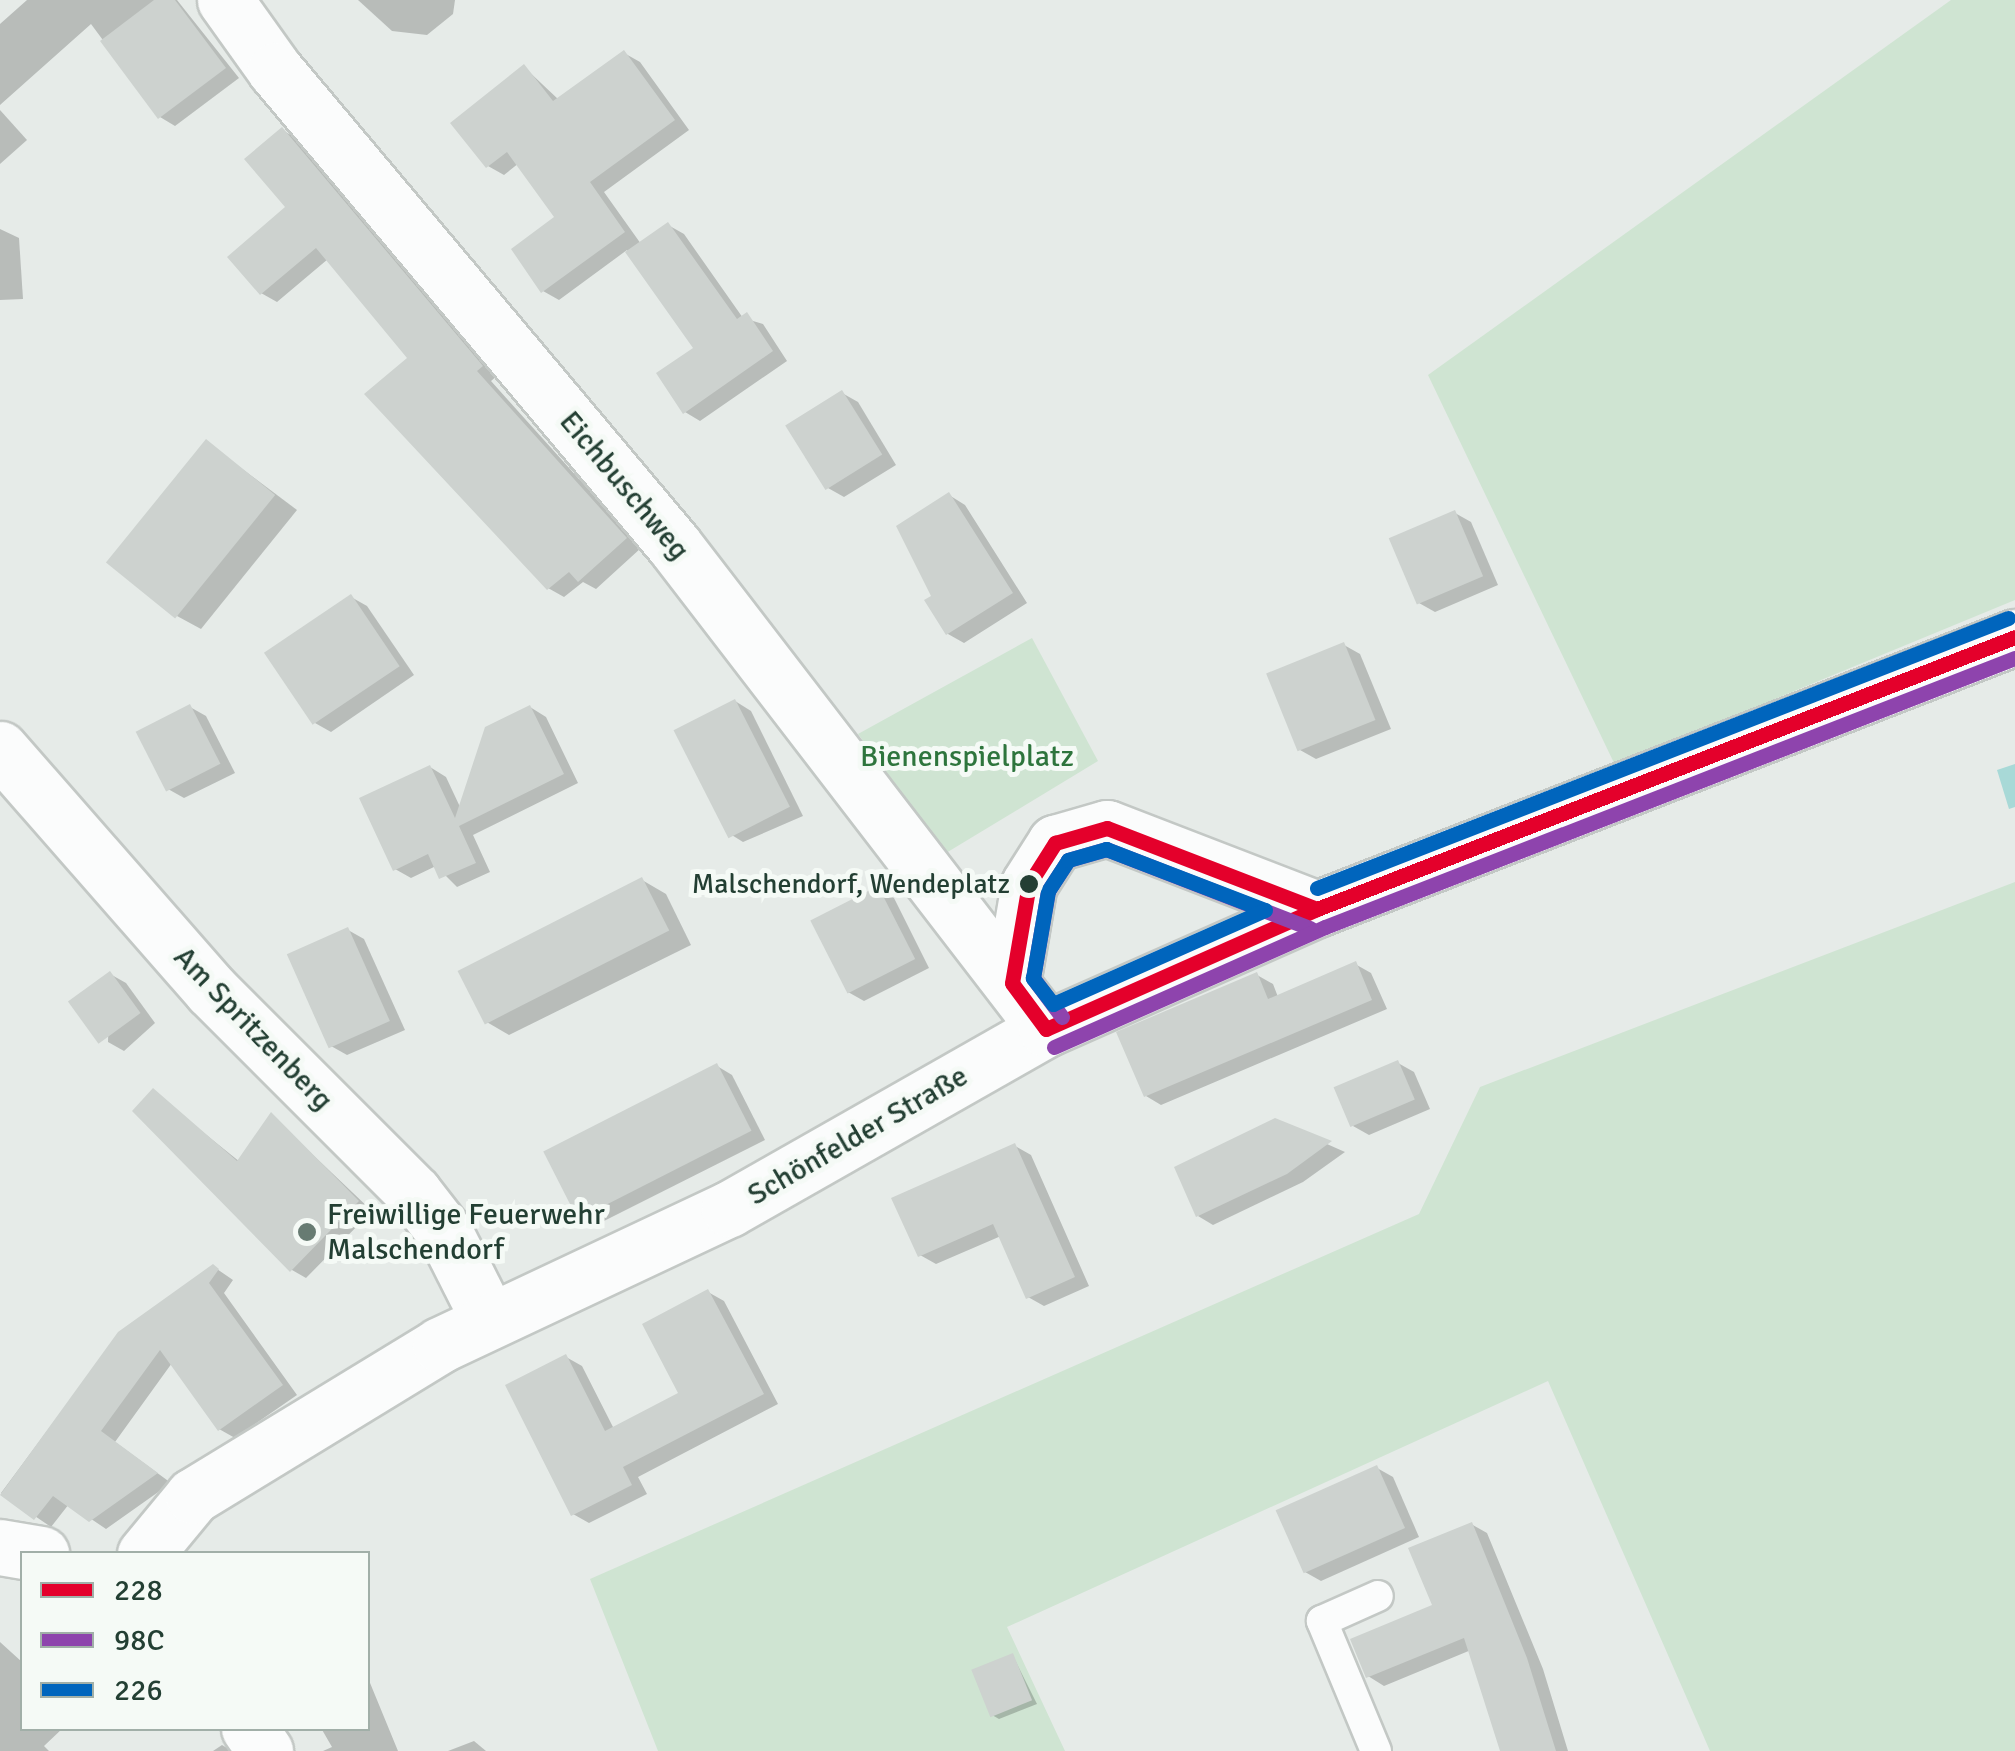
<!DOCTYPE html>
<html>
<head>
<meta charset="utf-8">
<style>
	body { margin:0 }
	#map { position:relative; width:2015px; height:1751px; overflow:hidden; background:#e6ebe8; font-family:Signika,sans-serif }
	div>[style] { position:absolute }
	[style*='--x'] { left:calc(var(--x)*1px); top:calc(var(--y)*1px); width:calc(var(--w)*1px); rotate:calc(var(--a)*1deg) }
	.green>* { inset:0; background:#cfe4d2 }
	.water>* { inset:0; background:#a8d9d7 }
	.shadow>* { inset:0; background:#0003 }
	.building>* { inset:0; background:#cdd2cf; transform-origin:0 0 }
	.roads { filter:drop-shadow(2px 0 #c3c8c5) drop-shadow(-2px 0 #c3c8c5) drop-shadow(0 2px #c3c8c5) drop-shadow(0 -2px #c3c8c5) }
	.service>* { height:30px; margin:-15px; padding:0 15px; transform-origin:15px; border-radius:15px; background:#fbfcfc }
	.minor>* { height:55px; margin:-27.5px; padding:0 27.5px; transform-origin:27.5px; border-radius:27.5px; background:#fbfcfc }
	.bus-1>* { height:15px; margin:-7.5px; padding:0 7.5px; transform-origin:7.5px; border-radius:7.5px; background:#e4002b }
	.bus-2>* { height:15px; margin:-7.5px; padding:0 7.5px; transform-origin:7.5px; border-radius:7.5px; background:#8e44ad }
	.bus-3>* { height:15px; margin:-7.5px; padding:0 7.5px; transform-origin:7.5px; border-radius:7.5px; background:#0065bd }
	.dots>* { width:28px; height:28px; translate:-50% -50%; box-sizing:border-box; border:5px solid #f5faf6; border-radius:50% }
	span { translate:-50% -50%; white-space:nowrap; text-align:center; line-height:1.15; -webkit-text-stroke:10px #f5faf6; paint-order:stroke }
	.bus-label { font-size:28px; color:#233f33 }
	.right { translate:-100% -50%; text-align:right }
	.street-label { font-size:30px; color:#233f33 }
	.park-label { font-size:30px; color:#2e753d }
	.poi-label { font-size:30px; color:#233f33 }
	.left { translate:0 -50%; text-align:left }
	.legend { position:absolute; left:20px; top:1551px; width:350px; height:180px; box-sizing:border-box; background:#f5faf6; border:2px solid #a1afa8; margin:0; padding:12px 18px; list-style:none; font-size:30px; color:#233f33 }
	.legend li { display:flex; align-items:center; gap:20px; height:50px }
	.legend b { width:50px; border:2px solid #a1afa8 }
</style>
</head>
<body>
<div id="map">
	<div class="green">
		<i style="clip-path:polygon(1951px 0,2015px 0,2015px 600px,1615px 765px,1428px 375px)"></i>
		<i style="clip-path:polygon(1032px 638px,1098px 761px,946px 853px,858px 734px)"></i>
		<i style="clip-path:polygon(2015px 882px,2015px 1751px,1710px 1751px,1548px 1381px,1007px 1627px,1065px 1751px,658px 1751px,590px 1579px,1419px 1214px,1480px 1087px)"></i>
	</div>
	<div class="water">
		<i style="clip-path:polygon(2015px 764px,2015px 807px,2009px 809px,1997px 770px)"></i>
	</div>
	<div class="shadow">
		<i style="clip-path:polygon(27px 0,177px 0,239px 78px,175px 126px,160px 117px,91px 24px,0 105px,0 24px)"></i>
		<i style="clip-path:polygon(358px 0,455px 0,453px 14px,427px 35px,392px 31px)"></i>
		<i style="clip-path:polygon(624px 53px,640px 62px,689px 130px,604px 192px,641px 244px,668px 225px,684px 234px,743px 318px,763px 324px,787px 361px,700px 421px,685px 412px,697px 349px,627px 250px,559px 300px,543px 291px,558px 218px,519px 163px,504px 175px,488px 166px,524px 67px,559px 100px)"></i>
		<i style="clip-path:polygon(0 110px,27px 140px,0 164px)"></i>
		<i style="clip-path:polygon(282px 130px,298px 139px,497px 376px,491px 381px,641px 548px,596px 589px,583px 582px,564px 597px,548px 588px,411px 358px,328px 259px,277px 302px,261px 293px,288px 207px)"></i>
		<i style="clip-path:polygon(0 229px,19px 238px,23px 299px,0 300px)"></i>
		<i style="clip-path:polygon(842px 393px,858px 402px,896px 465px,844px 497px,828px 488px)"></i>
		<i style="clip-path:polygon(206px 442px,297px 510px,201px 629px,177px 616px)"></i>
		<i style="clip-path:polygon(949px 495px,965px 505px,1027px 603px,964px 643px,948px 634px,927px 600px,934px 597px)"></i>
		<i style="clip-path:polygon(1455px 513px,1471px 522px,1498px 585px,1435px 612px,1419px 603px)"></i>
		<i style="clip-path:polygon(351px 597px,367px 606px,414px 675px,331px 732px,315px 723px)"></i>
		<i style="clip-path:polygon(1344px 645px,1360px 654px,1391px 729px,1316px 759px,1300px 750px)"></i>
		<i style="clip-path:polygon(735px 701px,751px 711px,803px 816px,743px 842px,727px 832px)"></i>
		<i style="clip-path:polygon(190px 707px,206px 716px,235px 773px,184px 798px,168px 789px)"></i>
		<i style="clip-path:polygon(530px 707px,546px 717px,578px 783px,473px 835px,490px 872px,457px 887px,436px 866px,411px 878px,395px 869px,430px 767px,446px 777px,461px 809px)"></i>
		<i style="clip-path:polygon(642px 880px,666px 894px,691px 945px,509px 1035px,485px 1021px)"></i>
		<i style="clip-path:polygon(878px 889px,894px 898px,929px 968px,864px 1001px,848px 992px)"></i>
		<i style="clip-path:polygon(348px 930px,364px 939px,405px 1030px,347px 1055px,331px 1046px)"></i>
		<i style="clip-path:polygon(1355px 964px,1371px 973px,1387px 1009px,1161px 1105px,1146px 1096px,1257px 975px,1273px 984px,1278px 997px)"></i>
		<i style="clip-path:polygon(110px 974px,126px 983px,155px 1023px,124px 1051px,108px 1042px)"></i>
		<i style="clip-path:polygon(1398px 1063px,1414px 1072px,1430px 1109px,1369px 1135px,1353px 1126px)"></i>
		<i style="clip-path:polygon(717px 1066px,732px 1075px,765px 1140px,594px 1226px,578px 1217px)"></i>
		<i style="clip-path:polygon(153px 1092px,240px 1162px,272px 1116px,372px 1211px,306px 1278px,292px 1270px)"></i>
		<i style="clip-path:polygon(1275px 1121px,1345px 1152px,1303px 1182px,1213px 1225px,1198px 1216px)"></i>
		<i style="clip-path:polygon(1015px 1146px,1031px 1155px,1089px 1286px,1044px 1306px,1028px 1297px,1001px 1236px,936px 1264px,920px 1255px)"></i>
		<i style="clip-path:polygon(214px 1267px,233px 1280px,224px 1293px,297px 1395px,235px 1438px,219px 1429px,172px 1363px,115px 1442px,171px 1483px,106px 1529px,69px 1504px,51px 1527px,1px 1493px,119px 1334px)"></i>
		<i style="clip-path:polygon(708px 1292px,724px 1301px,778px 1404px,638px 1477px,647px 1494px,589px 1523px,573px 1514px,566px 1357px,582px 1366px,614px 1429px,682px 1394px)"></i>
		<i style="clip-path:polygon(1377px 1468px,1393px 1477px,1419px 1537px,1321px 1581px,1305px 1572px)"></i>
		<i style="clip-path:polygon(1471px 1524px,1487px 1533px,1543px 1669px,1568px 1751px,1503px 1751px,1471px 1650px,1384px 1686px,1368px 1676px,1435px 1607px)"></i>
		<i style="clip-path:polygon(0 1642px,22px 1662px,22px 1728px,63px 1728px,44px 1746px,49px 1751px,0 1751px)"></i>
		<i style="clip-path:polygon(1013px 1656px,1037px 1704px,999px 1719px,992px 1715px)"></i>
		<i style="clip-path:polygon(368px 1678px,398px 1751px,323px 1751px,332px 1747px,321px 1728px,368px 1728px)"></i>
		<i style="clip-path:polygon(474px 1741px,486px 1751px,448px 1751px)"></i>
		<i style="clip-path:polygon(222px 1745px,232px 1751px,213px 1751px)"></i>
	</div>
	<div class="building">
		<i style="clip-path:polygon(154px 0,175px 0,226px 68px,158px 119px,100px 41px)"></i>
		<i style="clip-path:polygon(624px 50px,675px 120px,590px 182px,625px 232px,541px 293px,511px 249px,554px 217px,507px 152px,486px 168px,450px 123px,524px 64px,553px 101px)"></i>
		<i style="clip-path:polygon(282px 127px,483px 366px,477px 371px,627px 538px,578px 582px,569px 572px,547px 590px,364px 394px,407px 358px,316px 248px,260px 295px,227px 257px,285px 207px,244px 159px)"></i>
		<i style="clip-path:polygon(668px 222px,737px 319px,747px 312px,773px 351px,683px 414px,656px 373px,693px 348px,625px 252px)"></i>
		<i style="left:842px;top:390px;width:76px;height:67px;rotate:58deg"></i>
		<i style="left:206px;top:439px;width:89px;height:159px;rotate:39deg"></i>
		<i style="clip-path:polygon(949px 492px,1013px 593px,946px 635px,924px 600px,931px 596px,896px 526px)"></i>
		<i style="left:1455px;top:510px;width:72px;height:72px;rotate:67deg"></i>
		<i style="left:351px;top:594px;width:87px;height:105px;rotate:56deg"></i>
		<i style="left:1344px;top:642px;width:84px;height:84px;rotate:68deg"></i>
		<i style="left:735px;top:699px;width:121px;height:69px;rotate:63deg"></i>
		<i style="left:190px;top:704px;width:67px;height:61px;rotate:63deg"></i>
		<i style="clip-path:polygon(530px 705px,564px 774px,459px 826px,476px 863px,439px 879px,428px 854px,393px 871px,359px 798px,430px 765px,455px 818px,485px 727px)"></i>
		<i style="left:642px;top:877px;width:60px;height:207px;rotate:63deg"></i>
		<i style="left:878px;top:886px;width:82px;height:76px;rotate:63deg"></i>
		<i style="left:348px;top:927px;width:103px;height:67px;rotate:66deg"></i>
		<i style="clip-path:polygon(1356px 961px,1372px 1000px,1144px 1097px,1116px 1032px,1257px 972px,1268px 999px)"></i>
		<i style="left:110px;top:971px;width:52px;height:52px;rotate:54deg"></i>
		<i style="left:1398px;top:1060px;width:43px;height:70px;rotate:67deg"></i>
		<i style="left:717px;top:1063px;width:76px;height:195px;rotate:63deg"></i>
		<i style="clip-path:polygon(153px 1088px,237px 1161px,271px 1112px,359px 1201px,290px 1272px,132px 1111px)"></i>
		<i style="clip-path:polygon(1275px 1118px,1332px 1141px,1287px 1174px,1196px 1217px,1174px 1167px)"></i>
		<i style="clip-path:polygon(1015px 1143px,1075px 1277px,1026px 1299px,993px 1224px,918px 1257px,891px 1198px)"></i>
		<i style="clip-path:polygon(213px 1264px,219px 1269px,209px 1283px,283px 1385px,218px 1431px,160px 1350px,101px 1431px,158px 1473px,89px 1522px,53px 1496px,34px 1520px,0 1495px,118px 1332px)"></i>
		<i style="clip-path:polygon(708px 1289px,764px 1394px,623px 1467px,632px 1485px,571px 1516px,505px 1385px,566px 1354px,605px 1431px,678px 1393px,642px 1324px)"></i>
		<i style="left:1377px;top:1465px;width:69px;height:111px;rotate:66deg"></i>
		<i style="clip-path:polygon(1472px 1522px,1527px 1658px,1556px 1751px,1500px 1751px,1464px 1638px,1366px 1678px,1350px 1639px,1432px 1605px,1408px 1548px)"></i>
		<i style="left:1013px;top:1653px;width:51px;height:45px;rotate:68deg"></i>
	</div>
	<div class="roads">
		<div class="service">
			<i style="--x:1376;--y:1751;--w:141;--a:-112.6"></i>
			<i style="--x:1322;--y:1621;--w:61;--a:-24.1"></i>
		</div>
		<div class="minor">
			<i style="--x:225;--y:0;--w:86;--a:54.5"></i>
			<i style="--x:275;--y:70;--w:620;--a:49.97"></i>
			<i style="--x:674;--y:545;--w:610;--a:52.45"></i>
			<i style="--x:0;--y:749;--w:320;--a:48.8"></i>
			<i style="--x:211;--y:990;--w:287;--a:45"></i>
			<i style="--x:414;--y:1193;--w:51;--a:52.2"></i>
			<i style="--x:445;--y:1233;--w:97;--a:63.2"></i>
			<i style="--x:1012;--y:983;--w:100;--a:-80.3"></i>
			<i style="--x:1029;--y:884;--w:49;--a:-57.6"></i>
			<i style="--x:1055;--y:843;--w:54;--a:-16.1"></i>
			<i style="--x:1107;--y:828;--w:225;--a:21.1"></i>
			<i style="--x:0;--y:1547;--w:42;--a:9.7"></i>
			<i style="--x:145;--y:1554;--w:75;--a:-50.4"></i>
			<i style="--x:193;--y:1496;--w:289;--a:-31.4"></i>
			<i style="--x:440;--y:1345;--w:319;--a:-25.2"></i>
			<i style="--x:729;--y:1209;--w:365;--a:-29.6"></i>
			<i style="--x:1046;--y:1029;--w:296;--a:-23.9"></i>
			<i style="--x:1317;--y:909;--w:749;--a:-21.29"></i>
			<i style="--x:249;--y:1728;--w:28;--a:55"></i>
		</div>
	</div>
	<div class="bus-1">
		<i style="--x:1046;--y:1029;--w:296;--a:-23.9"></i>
		<i style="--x:1317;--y:909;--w:749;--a:-21.29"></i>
		<i style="--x:1046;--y:1029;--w:57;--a:-126.5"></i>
		<i style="--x:1012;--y:983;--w:100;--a:-80.3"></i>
		<i style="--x:1029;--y:884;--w:49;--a:-57.6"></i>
		<i style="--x:1055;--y:843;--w:54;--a:-16.1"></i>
		<i style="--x:1107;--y:828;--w:225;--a:21.1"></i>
	</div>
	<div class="bus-2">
		<i style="--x:1062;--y:1017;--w:49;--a:-126.6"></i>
		<i style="--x:1033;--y:978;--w:88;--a:-80.2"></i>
		<i style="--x:1048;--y:891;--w:37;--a:-57"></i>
		<i style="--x:1068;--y:860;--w:40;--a:-16"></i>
		<i style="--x:1106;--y:849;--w:219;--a:21.2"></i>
		<i style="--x:1054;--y:1047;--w:296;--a:-23.9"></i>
		<i style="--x:1325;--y:927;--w:741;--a:-21.3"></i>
	</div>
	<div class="bus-3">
		<i style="--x:1106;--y:849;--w:170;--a:21"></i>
		<i style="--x:1265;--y:910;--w:232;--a:156.1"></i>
		<i style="--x:1053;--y:1004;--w:33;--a:-128"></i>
		<i style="--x:1033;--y:978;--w:88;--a:-80.2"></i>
		<i style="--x:1048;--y:891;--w:37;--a:-57"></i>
		<i style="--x:1068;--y:860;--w:40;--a:-16"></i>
		<i style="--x:1317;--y:888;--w:742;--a:-21.34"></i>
	</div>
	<div class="dots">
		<i style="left:1029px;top:884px;background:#233f33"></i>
		<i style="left:307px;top:1232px;background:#677b72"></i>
	</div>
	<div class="bus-label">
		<span class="right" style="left:1010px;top:884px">Malschendorf, Wendeplatz</span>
	</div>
	<div class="street-label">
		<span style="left:624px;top:486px;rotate:50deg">Eichbuschweg</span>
		<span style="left:253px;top:1029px;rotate:46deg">Am Spritzenberg</span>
		<span style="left:858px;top:1136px;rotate:-30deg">Schönfelder Straße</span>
	</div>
	<div class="park-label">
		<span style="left:967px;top:757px">Bienenspielplatz</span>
	</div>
	<div class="poi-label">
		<span class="left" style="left:327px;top:1232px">Freiwillige Feuerwehr<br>Malschendorf</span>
	</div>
	<ul class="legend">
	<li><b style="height:12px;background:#e4002b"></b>228</li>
	<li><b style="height:12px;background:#8e44ad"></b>98C</li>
	<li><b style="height:12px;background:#0065bd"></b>226</li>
	</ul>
</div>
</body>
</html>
